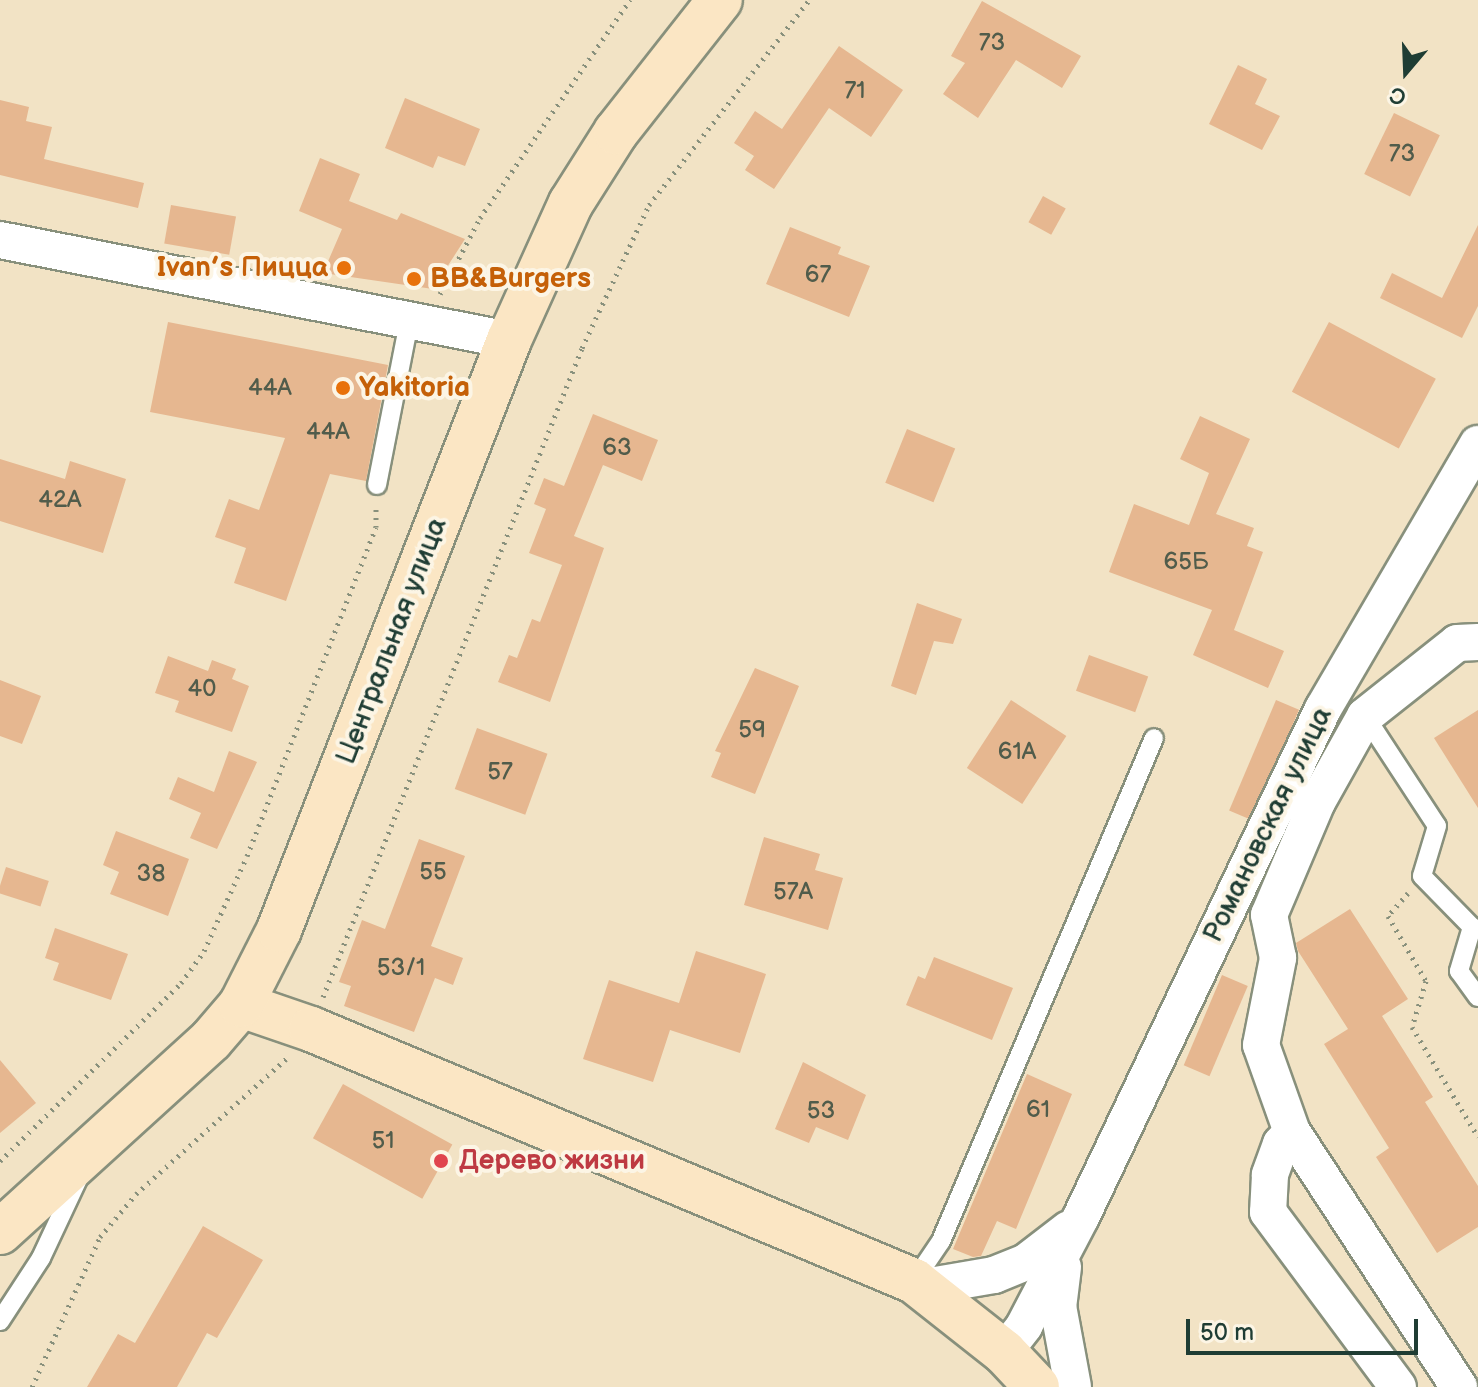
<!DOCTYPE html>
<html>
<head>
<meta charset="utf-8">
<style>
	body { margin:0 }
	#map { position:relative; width:1478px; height:1387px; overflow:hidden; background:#f2e3c5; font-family:"Balsamiq Sans",sans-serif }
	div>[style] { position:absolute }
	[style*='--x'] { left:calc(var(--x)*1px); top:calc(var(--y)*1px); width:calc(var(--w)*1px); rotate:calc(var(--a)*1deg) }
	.building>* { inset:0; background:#e6b790; transform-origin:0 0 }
	.path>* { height:5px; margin-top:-2.5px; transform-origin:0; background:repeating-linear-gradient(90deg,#88907c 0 2px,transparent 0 8px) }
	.roads { filter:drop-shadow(2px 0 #88907c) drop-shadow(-2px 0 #88907c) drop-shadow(0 2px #88907c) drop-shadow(0 -2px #88907c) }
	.lane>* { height:18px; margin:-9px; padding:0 9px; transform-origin:9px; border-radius:9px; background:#fff }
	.street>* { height:36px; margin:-18px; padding:0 18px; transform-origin:18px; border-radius:18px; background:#fff }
	.secondary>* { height:44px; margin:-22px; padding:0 22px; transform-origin:22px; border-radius:22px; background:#fbe6c4 }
	.dots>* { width:22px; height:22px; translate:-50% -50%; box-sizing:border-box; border:4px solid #fcf5e5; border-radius:50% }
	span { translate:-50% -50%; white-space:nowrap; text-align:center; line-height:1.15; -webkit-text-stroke:8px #fcf5e5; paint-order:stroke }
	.number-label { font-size:24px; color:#515c4b }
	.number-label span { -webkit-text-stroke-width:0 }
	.food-label { font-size:28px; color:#c56008; font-weight:700 }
	.right { translate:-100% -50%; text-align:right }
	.left { translate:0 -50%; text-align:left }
	.street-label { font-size:28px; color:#1f3d34 }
	.health-label { font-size:28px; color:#be3a42; font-weight:700 }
	.north { position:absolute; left:1366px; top:32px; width:80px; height:80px; -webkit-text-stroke:6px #fcf5e5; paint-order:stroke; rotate:199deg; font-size:22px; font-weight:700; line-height:32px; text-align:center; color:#1f3d34 }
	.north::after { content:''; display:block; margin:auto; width:28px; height:36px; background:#1f3d34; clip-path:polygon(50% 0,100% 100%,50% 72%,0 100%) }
	.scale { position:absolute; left:1186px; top:1319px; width:232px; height:36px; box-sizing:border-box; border:4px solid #1f3d34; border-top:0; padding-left:10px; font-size:24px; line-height:28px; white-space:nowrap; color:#1f3d34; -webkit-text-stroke:6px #fcf5e5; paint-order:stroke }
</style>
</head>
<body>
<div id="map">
	<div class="building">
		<i style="clip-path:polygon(982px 1px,1081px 56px,1062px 88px,1016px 60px,978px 118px,943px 94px,965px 63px,951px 56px)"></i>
		<i style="clip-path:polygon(839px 46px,903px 90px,871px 137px,829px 108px,774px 189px,745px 170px,754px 156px,734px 143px,755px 111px,782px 129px)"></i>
		<i style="clip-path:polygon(1238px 65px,1267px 79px,1255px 104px,1280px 116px,1262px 150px,1209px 124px)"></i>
		<i style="clip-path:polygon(405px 98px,480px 129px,465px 166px,438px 156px,433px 168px,385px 148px)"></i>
		<i style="clip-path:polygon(0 100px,29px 107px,26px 121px,52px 127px,44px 159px,144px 183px,138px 208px,0 175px)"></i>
		<i style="left:1394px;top:113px;width:51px;height:68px;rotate:26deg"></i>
		<i style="clip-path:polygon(320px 158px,360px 174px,349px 201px,397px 220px,401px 213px,465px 239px,433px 289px,323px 273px,342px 229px,299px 211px)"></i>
		<i style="left:1043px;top:196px;width:26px;height:30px;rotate:29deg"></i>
		<i style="left:171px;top:205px;width:66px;height:39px;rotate:10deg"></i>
		<i style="clip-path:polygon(1478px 225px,1478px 306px,1462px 338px,1380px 298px,1392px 273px,1442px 298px)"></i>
		<i style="clip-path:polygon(790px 227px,841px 247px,838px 254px,870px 266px,849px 317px,766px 284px)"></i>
		<i style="clip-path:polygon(168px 322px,388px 365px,366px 481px,330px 474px,286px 601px,234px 583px,246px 548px,215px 537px,229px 499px,259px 510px,285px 438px,150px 412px)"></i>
		<i style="left:1329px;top:322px;width:121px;height:79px;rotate:28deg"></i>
		<i style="clip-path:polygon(593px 414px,658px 440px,642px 481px,603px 465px,574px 536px,604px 548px,550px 702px,498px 682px,509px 655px,517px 658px,532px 619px,540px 622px,562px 565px,529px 553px,546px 509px,534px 504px,544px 478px,564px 486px)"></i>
		<i style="clip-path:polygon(1200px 416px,1250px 439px,1216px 514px,1254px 528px,1247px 546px,1263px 552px,1234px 630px,1284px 651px,1268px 688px,1193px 655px,1212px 610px,1109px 572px,1134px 504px,1189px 525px,1209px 473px,1180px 459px)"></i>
		<i style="left:907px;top:429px;width:52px;height:58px;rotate:22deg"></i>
		<i style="clip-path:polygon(0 459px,65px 479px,70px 461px,126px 479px,103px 553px,0 521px)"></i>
		<i style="clip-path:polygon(917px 603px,962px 619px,953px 644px,934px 641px,916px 695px,891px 686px)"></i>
		<i style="left:1089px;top:655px;width:63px;height:38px;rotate:20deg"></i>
		<i style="clip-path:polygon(168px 656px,208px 671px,212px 660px,236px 669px,232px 679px,249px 686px,232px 732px,175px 712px,179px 701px,155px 693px)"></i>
		<i style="clip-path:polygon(755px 668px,799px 686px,755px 794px,711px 777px,721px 753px,715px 751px)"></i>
		<i style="clip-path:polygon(0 680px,41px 696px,22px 744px,0 736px)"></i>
		<i style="left:1011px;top:700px;width:66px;height:81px;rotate:33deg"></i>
		<i style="left:1276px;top:700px;width:25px;height:120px;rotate:23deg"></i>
		<i style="clip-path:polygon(1478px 710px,1478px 808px,1434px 738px)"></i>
		<i style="left:477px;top:728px;width:75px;height:65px;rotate:20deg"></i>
		<i style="clip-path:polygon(229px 751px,257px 762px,217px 849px,190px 838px,201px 813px,169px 799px,178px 777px,214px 792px)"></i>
		<i style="clip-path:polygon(116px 831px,189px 859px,168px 916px,110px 894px,119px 872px,103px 865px)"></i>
		<i style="clip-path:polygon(764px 837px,820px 854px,815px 870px,843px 878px,828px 930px,744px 905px)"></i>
		<i style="clip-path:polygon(419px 839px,465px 856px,431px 946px,463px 958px,453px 985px,435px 978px,414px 1032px,344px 1006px,351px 986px,339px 982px,362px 920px,385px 929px)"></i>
		<i style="left:6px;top:867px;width:45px;height:27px;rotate:18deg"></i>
		<i style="clip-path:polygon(1350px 909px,1408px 999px,1382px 1016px,1433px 1097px,1425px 1102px,1478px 1186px,1478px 1227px,1437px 1253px,1376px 1157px,1389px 1148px,1324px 1044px,1348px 1029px,1298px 951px,1296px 943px)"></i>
		<i style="clip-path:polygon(55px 928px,128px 954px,111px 1000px,53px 980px,59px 963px,45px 958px)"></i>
		<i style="clip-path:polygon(696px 951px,766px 974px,740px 1053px,670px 1030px,653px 1082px,583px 1059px,609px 980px,679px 1003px)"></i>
		<i style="clip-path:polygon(934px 957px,1013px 988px,992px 1040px,906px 1005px,918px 976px,925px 979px)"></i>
		<i style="left:1222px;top:975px;width:28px;height:98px;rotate:23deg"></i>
		<i style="clip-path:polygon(0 1060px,36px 1103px,0 1133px)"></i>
		<i style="clip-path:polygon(803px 1062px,866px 1095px,848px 1140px,816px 1127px,809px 1143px,775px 1129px)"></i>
		<i style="clip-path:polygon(1027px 1074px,1072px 1094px,1016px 1229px,997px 1221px,981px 1256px,973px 1257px,953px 1249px)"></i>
		<i style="left:343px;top:1084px;width:125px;height:62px;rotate:29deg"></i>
		<i style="clip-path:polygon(203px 1226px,263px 1260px,217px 1338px,207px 1333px,177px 1387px,87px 1387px,118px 1334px,135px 1343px)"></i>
	</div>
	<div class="path">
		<i style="--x:440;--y:294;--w:86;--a:-62.2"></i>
		<i style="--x:480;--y:218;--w:265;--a:-55.5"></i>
		<i style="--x:1408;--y:893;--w:30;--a:131"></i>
		<i style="--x:1388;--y:916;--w:75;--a:59.7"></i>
		<i style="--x:1426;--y:981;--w:48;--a:106.9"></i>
		<i style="--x:1412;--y:1027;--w:128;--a:59"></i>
		<i style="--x:323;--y:997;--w:699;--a:-68.24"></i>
		<i style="--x:582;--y:348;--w:158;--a:-64.9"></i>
		<i style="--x:649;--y:205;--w:260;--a:-52"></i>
		<i style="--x:0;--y:1161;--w:254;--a:-44.5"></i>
		<i style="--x:181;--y:983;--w:39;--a:-54"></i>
		<i style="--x:204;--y:951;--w:104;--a:-65.6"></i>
		<i style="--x:247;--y:856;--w:353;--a:-68.6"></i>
		<i style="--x:376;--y:527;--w:21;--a:-90"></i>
		<i style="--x:32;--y:1387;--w:165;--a:-65.6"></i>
		<i style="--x:100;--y:1237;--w:56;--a:-50.1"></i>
		<i style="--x:136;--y:1194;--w:202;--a:-42"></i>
	</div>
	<div class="roads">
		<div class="lane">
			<i style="--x:377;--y:485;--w:166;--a:-78.9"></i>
			<i style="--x:1365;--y:716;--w:131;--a:56.8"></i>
			<i style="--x:1437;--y:826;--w:52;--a:106.7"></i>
			<i style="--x:1422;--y:876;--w:71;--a:45.6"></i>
			<i style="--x:1472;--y:927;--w:46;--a:106.5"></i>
			<i style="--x:1459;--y:971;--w:32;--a:54"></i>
			<i style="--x:914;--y:1281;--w:48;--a:-56"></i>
			<i style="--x:941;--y:1241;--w:546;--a:-67.05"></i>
			<i style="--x:0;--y:1321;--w:75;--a:-56.9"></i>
			<i style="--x:41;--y:1258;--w:89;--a:-64.9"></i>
		</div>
		<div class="street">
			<i style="--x:0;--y:240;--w:519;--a:11.11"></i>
			<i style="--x:1292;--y:1132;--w:16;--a:133"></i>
			<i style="--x:1281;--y:1144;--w:33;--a:110"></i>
			<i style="--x:1270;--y:1175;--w:37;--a:93"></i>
			<i style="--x:1268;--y:1212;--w:218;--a:53.4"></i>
			<i style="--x:1063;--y:1267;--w:39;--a:97"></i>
			<i style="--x:1058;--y:1306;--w:82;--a:79.5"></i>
			<i style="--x:924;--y:1287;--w:71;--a:-9.7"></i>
			<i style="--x:994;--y:1275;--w:35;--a:-22"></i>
			<i style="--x:1026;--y:1262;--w:54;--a:-37.5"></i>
			<i style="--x:1004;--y:1352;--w:33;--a:-52"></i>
			<i style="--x:1024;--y:1326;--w:123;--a:-62.4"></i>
			<i style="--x:1081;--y:1217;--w:563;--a:-64.53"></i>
			<i style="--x:1323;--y:709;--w:307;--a:-59.7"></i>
			<i style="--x:1459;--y:1387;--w:305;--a:-123.2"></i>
			<i style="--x:1292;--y:1132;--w:92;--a:-109.6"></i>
			<i style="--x:1261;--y:1045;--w:89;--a:-78.9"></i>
			<i style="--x:1278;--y:958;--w:44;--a:-101.8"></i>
			<i style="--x:1269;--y:915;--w:123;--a:-67"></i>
			<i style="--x:1317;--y:802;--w:98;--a:-60.8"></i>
			<i style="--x:1365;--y:716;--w:117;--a:-38.4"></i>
			<i style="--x:1457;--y:643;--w:21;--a:-3"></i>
		</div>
		<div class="secondary">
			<i style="--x:241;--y:1005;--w:74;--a:18.9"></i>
			<i style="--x:311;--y:1029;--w:654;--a:22.68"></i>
			<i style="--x:914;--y:1281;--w:115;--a:38.3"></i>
			<i style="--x:1004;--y:1352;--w:48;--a:46.7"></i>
			<i style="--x:0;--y:1232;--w:285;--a:-42.3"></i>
			<i style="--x:211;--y:1040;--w:46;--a:-49.4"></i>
			<i style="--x:241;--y:1005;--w:84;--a:-63.1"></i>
			<i style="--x:279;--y:930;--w:633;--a:-68.7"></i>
			<i style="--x:509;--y:340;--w:150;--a:-65.7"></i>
			<i style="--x:571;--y:203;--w:84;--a:-57.6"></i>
			<i style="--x:616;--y:132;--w:168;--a:-51.8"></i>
		</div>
	</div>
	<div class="dots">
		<i style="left:344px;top:268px;background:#e8710a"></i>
		<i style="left:414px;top:279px;background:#e8710a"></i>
		<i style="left:343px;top:388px;background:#e8710a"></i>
		<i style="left:441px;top:1161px;background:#e0444e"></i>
	</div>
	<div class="number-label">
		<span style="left:992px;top:43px">73</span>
		<span style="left:855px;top:91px">71</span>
		<span style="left:1402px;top:154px">73</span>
		<span style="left:818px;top:275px">67</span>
		<span style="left:270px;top:388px">44А</span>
		<span style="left:328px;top:432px">44А</span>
		<span style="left:617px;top:448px">63</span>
		<span style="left:60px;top:500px">42А</span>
		<span style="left:1186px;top:562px">65Б</span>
		<span style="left:202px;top:689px">40</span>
		<span style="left:752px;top:730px">59</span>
		<span style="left:1017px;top:752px">61А</span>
		<span style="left:500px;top:772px">57</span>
		<span style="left:433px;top:872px">55</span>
		<span style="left:151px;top:874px">38</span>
		<span style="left:793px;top:892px">57А</span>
		<span style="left:401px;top:968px">53/1</span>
		<span style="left:1038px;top:1110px">61</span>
		<span style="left:821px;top:1111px">53</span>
		<span style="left:383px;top:1141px">51</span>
	</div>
	<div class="food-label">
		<span class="right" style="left:328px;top:268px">Ivan’s Пицца</span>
		<span class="left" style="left:430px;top:279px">BB&amp;Burgers</span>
		<span class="left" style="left:359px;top:388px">Yakitoria</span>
	</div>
	<div class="street-label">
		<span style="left:392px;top:641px;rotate:-69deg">Центральная улица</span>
		<span style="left:1268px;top:825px;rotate:-64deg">Романовская улица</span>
	</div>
	<div class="health-label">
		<span class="left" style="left:459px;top:1161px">Дерево жизни</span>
	</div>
	<div class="north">С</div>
	<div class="scale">50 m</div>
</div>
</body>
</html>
